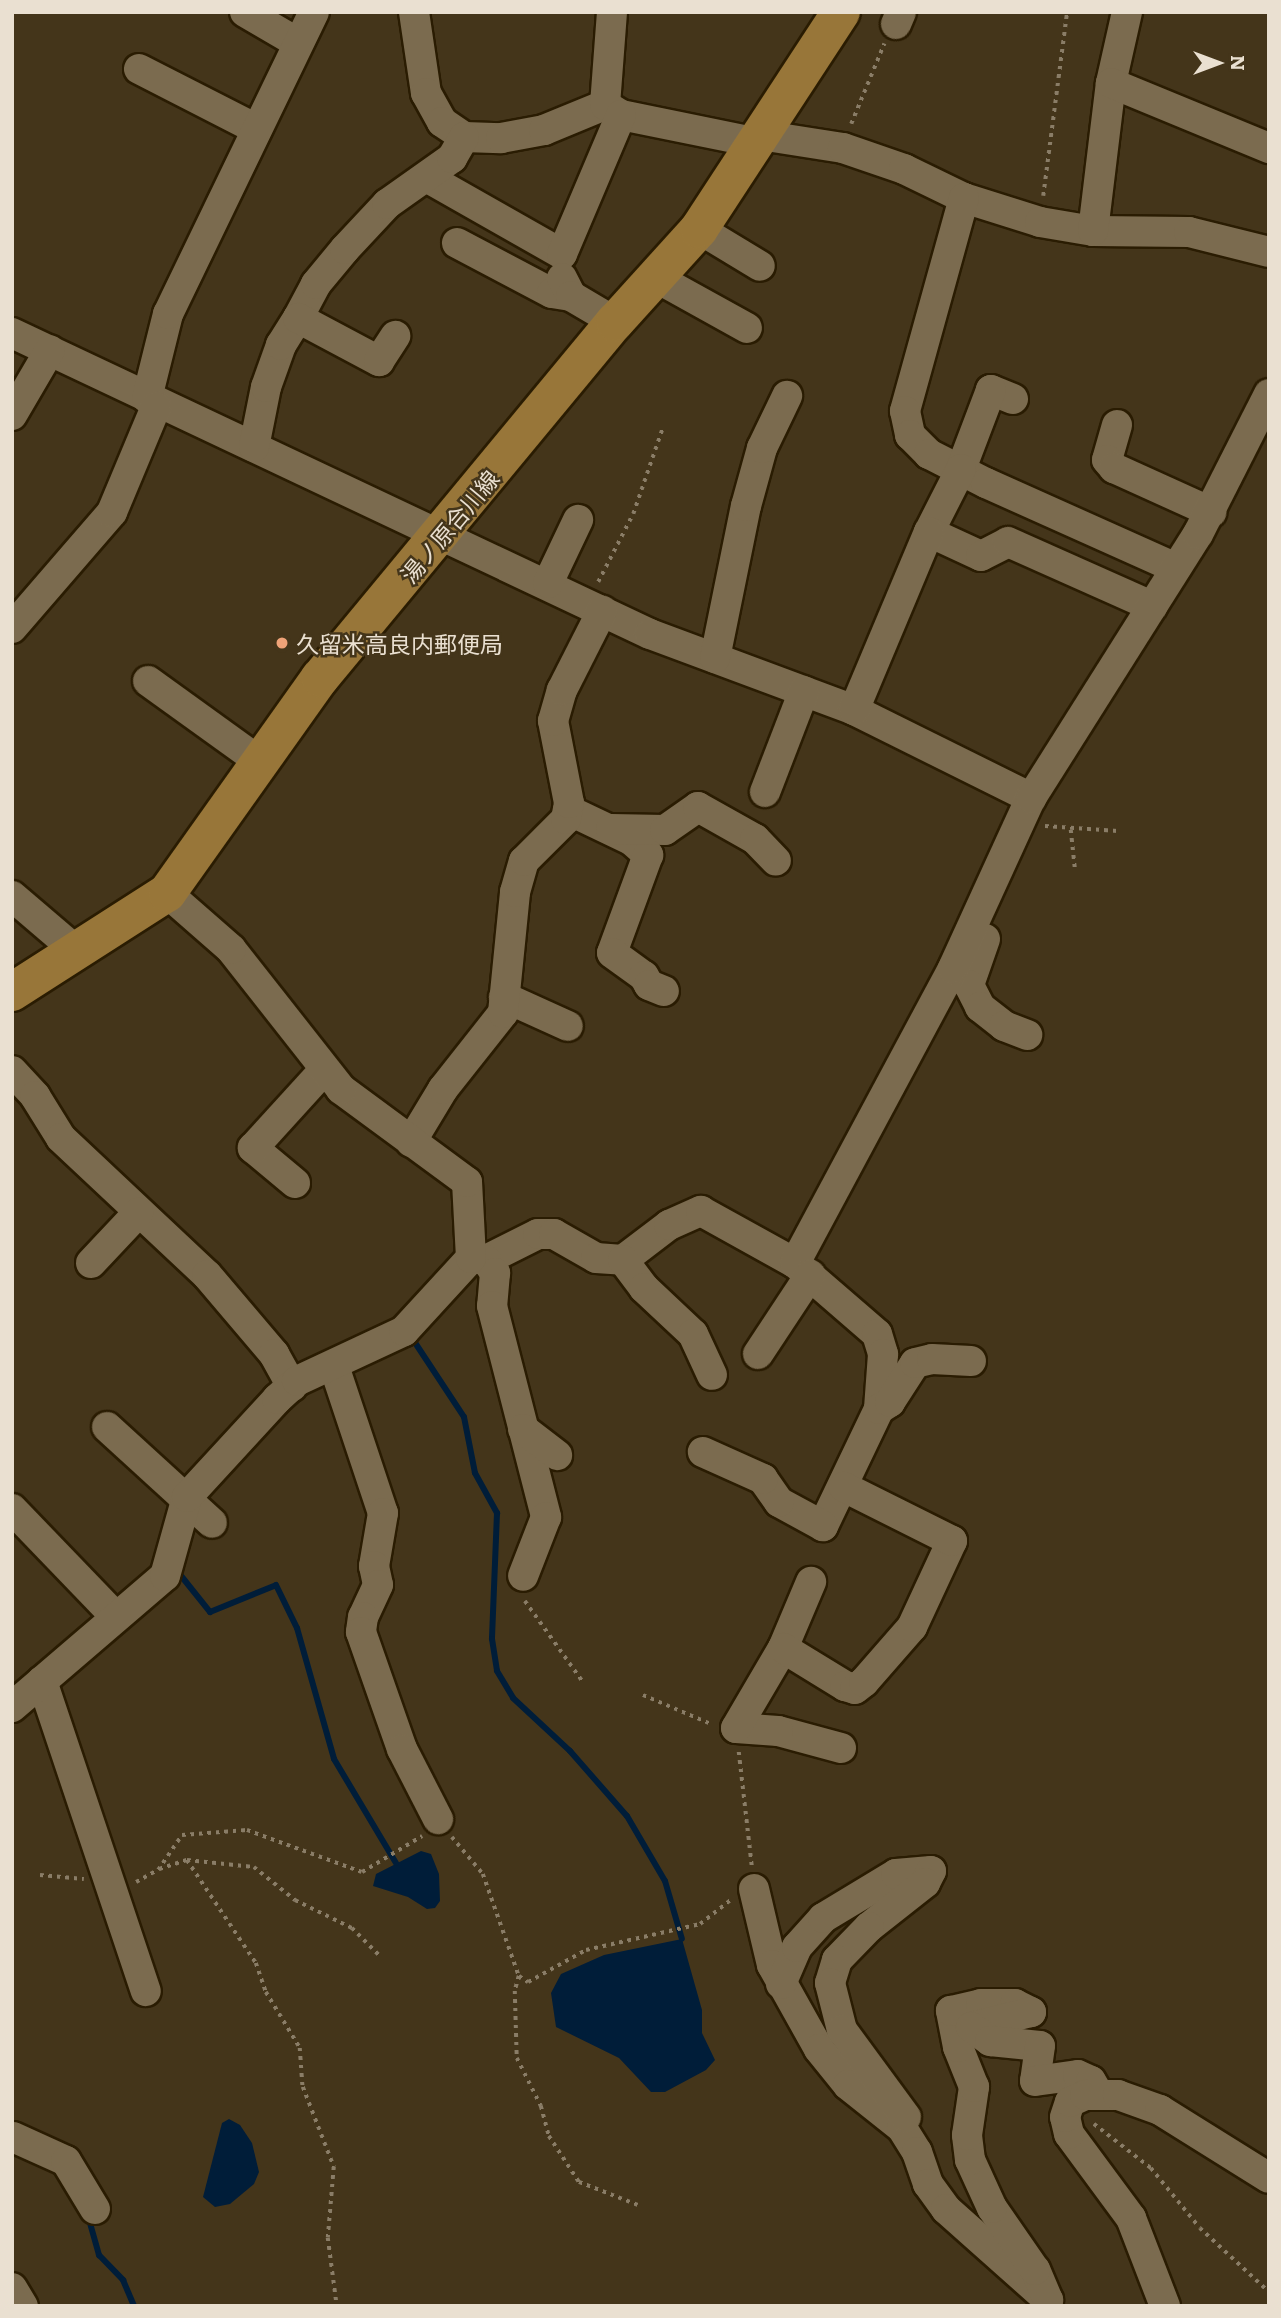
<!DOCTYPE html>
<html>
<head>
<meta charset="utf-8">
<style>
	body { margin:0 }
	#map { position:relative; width:1281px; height:2318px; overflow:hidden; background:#44351a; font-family:Literata,"Noto Sans JP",serif }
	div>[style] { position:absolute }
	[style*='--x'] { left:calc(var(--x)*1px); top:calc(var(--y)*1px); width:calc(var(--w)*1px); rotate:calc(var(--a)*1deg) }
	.water>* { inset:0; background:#001d39 }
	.stream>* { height:6px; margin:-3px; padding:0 3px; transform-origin:3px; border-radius:3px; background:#001d39 }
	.path>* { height:3.5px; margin-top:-1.75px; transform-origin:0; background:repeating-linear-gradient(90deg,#8a7d67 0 3.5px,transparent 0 8.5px) }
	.roads { filter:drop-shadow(2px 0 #2a1c02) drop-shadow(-2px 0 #2a1c02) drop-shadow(0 2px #2a1c02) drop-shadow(0 -2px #2a1c02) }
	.minor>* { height:30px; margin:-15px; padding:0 15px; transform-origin:15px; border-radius:15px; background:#7b6b4f }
	.major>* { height:38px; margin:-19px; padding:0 19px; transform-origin:19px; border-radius:19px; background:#987639 }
	.dots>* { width:19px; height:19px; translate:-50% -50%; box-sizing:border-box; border:4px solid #44351a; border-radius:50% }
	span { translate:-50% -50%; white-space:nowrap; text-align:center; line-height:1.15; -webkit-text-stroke:5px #44351a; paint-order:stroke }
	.street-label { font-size:23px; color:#eae0d1 }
	.poi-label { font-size:23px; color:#eae0d1 }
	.left { translate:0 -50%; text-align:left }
	.frame { position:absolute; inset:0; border:14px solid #eae0d1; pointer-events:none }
	.north { position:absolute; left:1183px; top:28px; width:70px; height:70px; -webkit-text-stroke:5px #44351a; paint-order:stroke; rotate:90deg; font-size:19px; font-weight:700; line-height:28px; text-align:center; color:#eae0d1 }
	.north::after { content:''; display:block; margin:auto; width:24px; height:32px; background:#eae0d1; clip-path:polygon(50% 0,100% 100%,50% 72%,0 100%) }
</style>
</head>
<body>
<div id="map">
	<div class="water">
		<i style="clip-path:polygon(421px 1851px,431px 1854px,439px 1874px,440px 1901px,435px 1908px,427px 1909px,408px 1897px,373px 1886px,376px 1874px)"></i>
		<i style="clip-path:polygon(682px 1939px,702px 2010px,702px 2033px,715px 2060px,706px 2070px,665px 2092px,651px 2092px,619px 2058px,556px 2027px,551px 1993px,561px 1974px,604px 1955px)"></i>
		<i style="clip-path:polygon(229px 2119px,240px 2125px,252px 2143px,259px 2172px,254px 2184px,230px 2204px,215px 2207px,203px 2197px,222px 2123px)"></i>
	</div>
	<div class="stream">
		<i style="--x:410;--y:1335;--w:98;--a:56.6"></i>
		<i style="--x:464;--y:1417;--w:57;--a:78.9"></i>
		<i style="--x:475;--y:1473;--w:46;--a:61.2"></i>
		<i style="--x:497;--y:1513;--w:126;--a:92.3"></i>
		<i style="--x:492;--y:1639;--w:32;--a:81"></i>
		<i style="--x:497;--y:1671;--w:31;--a:59"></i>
		<i style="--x:513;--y:1698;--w:78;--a:42.9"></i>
		<i style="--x:570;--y:1751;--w:86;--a:48.8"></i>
		<i style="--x:627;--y:1816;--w:75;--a:59.7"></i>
		<i style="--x:665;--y:1881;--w:60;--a:73.7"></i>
		<i style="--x:182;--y:1577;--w:45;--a:51.3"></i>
		<i style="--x:210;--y:1612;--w:71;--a:-22.2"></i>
		<i style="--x:276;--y:1585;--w:48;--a:64"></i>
		<i style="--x:297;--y:1628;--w:136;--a:74.2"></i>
		<i style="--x:334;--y:1759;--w:121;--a:59.2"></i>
		<i style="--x:88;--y:2216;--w:41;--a:74.2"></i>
		<i style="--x:99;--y:2255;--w:35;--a:46"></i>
		<i style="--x:123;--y:2280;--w:28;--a:67"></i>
	</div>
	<div class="path">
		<i style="--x:851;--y:124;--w:87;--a:-67.6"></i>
		<i style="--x:1043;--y:196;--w:186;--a:-82.6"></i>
		<i style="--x:598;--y:582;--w:76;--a:-62.8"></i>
		<i style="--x:633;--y:514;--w:89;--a:-71"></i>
		<i style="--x:1045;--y:826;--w:73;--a:3.9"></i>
		<i style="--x:1071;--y:830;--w:38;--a:84"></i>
		<i style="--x:525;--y:1601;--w:100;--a:54.4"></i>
		<i style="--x:643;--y:1695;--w:74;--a:23.1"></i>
		<i style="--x:739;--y:1752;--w:115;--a:83.5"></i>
		<i style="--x:452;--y:1837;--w:48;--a:50"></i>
		<i style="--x:483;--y:1874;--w:108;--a:70.6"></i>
		<i style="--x:519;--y:1976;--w:16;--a:105"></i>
		<i style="--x:515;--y:1991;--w:67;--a:88.3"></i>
		<i style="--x:517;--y:2058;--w:54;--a:63.4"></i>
		<i style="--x:541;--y:2106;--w:31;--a:75"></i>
		<i style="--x:549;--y:2136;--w:55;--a:56.9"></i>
		<i style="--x:579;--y:2182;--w:63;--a:21.3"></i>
		<i style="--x:187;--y:1860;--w:124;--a:56.2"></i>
		<i style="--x:256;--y:1963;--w:31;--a:71"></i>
		<i style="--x:266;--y:1992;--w:66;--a:58.7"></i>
		<i style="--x:300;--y:2048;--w:39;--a:86"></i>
		<i style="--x:303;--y:2087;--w:86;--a:68.8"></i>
		<i style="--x:334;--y:2167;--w:71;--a:94.8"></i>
		<i style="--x:328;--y:2238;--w:69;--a:82.5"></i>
		<i style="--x:159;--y:1869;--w:29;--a:-18"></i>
		<i style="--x:187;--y:1860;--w:67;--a:6"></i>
		<i style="--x:254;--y:1867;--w:53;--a:38.8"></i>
		<i style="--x:295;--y:1900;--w:64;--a:26.2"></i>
		<i style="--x:352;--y:1928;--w:40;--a:45"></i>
		<i style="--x:40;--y:1875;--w:44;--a:5.2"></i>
		<i style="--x:136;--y:1882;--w:25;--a:-29"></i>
		<i style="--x:158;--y:1870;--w:42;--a:-55.6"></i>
		<i style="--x:182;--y:1835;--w:65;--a:-4.4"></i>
		<i style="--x:247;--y:1830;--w:122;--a:20.1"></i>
		<i style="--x:362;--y:1872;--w:70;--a:-31"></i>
		<i style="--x:519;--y:1976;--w:11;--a:34"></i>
		<i style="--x:528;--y:1982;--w:66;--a:-28.9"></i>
		<i style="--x:586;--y:1950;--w:117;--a:-12.8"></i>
		<i style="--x:700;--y:1924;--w:42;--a:-38.2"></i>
		<i style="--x:1094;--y:2124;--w:72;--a:37.7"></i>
		<i style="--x:1151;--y:2168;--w:77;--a:50.8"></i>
		<i style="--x:1200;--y:2228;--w:94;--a:42.8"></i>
	</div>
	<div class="roads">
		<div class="minor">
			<i style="--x:245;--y:12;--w:61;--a:30.3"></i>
			<i style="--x:414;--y:12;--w:82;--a:81.6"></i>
			<i style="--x:426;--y:93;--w:33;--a:61"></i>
			<i style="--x:442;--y:122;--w:27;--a:34"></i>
			<i style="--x:464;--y:137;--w:37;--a:2"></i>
			<i style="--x:501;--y:138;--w:44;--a:-10.5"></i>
			<i style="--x:544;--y:130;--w:66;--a:-22.3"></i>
			<i style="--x:605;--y:105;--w:19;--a:32"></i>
			<i style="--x:621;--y:115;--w:136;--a:11.5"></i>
			<i style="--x:896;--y:24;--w:13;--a:-67"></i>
			<i style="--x:139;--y:69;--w:131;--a:27.1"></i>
			<i style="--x:1111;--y:83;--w:73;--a:-77.3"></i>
			<i style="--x:605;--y:105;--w:93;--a:-85.7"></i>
			<i style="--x:760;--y:135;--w:84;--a:8.9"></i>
			<i style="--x:843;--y:148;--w:65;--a:19"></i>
			<i style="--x:904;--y:169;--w:67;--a:25.8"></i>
			<i style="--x:964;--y:198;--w:80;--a:17.5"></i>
			<i style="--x:1040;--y:222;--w:54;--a:9.6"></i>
			<i style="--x:1093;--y:231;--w:96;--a:0.6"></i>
			<i style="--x:1189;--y:232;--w:82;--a:14"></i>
			<i style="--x:428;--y:178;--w:154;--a:29.6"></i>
			<i style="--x:562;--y:254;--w:151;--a:-67"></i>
			<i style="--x:964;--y:198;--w:221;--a:105.5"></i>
			<i style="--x:905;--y:411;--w:25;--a:78"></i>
			<i style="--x:910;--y:435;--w:27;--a:45"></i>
			<i style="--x:929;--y:454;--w:64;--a:27"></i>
			<i style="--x:986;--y:483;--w:208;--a:24.1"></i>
			<i style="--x:699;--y:229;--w:71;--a:31.2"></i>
			<i style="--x:1093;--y:231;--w:149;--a:-83.1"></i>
			<i style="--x:1111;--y:83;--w:171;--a:22.4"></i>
			<i style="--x:457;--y:243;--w:107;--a:27.8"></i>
			<i style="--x:552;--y:293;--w:19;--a:9"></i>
			<i style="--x:655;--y:277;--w:105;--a:29"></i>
			<i style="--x:562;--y:278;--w:20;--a:63"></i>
			<i style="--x:571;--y:296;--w:51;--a:30.6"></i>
			<i style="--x:298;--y:318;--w:38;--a:-62"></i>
			<i style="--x:316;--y:284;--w:45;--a:-50.4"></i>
			<i style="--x:345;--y:249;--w:62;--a:-47"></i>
			<i style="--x:387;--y:204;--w:80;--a:-35.3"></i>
			<i style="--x:452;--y:158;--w:24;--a:-60"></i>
			<i style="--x:12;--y:333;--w:705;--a:25.26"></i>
			<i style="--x:650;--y:634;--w:218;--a:20.4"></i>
			<i style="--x:854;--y:710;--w:198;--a:26.4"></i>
			<i style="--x:147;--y:398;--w:87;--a:-76"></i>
			<i style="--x:168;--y:314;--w:335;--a:-64.2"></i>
			<i style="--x:1013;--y:399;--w:24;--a:-158"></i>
			<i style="--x:991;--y:390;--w:85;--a:110.8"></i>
			<i style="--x:961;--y:469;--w:71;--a:116.9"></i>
			<i style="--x:929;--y:532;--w:57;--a:24.8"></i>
			<i style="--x:981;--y:556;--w:30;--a:-27"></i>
			<i style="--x:1008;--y:542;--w:158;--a:24"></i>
			<i style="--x:12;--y:415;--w:75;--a:-59.7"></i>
			<i style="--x:1117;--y:425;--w:36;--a:106"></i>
			<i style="--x:1107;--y:460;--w:11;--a:49"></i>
			<i style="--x:1114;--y:468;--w:107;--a:24.4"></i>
			<i style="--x:254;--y:447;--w:61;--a:-78.7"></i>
			<i style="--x:266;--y:387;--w:45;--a:-70.3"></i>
			<i style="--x:281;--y:345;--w:32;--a:-58"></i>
			<i style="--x:298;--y:318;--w:92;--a:28"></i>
			<i style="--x:379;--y:361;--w:30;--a:-57"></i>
			<i style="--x:548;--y:583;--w:70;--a:-64.5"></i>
			<i style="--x:12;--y:628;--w:153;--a:-49.2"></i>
			<i style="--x:112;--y:512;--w:114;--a:-67.3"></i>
			<i style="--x:715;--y:658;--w:155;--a:-78.5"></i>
			<i style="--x:746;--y:506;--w:60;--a:-74.6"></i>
			<i style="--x:762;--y:448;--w:58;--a:-64.3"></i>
			<i style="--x:148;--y:681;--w:137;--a:35.8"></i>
			<i style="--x:854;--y:710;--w:193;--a:-67.2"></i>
			<i style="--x:765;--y:792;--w:108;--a:-68.9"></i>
			<i style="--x:568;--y:810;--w:70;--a:25.5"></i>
			<i style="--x:631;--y:840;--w:23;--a:41"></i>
			<i style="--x:648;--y:855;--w:104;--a:110.2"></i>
			<i style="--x:612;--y:953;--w:39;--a:36"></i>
			<i style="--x:644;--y:976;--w:10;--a:61"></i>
			<i style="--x:649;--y:985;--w:16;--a:22"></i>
			<i style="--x:611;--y:829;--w:54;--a:1.1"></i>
			<i style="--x:665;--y:830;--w:40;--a:-34.9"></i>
			<i style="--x:698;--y:807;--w:65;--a:29.3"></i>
			<i style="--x:755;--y:839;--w:30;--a:46"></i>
			<i style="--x:12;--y:896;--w:82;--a:40.5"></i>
			<i style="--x:985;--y:939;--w:49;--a:109.2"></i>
			<i style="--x:969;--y:985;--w:25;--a:63"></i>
			<i style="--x:980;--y:1007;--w:31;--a:38"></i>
			<i style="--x:1004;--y:1026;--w:25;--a:21"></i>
			<i style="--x:504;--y:997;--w:70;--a:24.4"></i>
			<i style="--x:12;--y:1071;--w:34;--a:47"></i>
			<i style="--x:35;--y:1096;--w:49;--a:58.2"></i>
			<i style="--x:61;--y:1138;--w:200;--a:43.2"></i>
			<i style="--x:207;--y:1275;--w:104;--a:49.7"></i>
			<i style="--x:274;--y:1354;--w:37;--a:61"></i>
			<i style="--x:411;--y:1142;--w:62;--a:-58.9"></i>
			<i style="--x:443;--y:1089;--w:97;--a:-51.7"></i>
			<i style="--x:503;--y:1013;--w:122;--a:-84.3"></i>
			<i style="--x:515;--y:892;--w:32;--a:-74"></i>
			<i style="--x:524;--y:861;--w:59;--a:-45"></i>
			<i style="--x:566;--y:819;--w:16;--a:-79"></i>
			<i style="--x:569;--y:803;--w:84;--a:-101"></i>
			<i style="--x:553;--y:721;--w:32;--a:-74"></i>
			<i style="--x:562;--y:690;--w:89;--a:-63.1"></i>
			<i style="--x:295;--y:1183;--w:55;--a:-140.2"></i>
			<i style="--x:253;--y:1148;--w:104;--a:-47.7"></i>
			<i style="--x:471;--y:1258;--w:15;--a:8"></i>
			<i style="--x:486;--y:1260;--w:58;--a:-26.6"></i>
			<i style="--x:538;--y:1234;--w:16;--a:0"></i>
			<i style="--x:554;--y:1234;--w:48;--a:29.7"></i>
			<i style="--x:596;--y:1258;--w:27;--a:4"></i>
			<i style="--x:623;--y:1260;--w:58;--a:-37.3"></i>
			<i style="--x:669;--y:1225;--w:35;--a:-24"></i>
			<i style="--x:701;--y:1211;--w:107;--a:29"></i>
			<i style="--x:795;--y:1263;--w:108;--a:40.9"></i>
			<i style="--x:877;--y:1334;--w:21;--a:73"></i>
			<i style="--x:883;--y:1354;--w:55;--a:94.2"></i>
			<i style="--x:879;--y:1409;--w:130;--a:115.6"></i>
			<i style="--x:823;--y:1526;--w:50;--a:-151.4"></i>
			<i style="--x:779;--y:1502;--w:28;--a:-125"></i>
			<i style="--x:763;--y:1479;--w:66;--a:-155.8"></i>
			<i style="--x:486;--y:1260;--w:16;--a:55"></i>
			<i style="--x:495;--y:1273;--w:33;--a:95"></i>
			<i style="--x:492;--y:1306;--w:218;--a:75.6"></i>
			<i style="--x:546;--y:1517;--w:63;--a:111.3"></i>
			<i style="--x:623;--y:1260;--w:35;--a:53"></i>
			<i style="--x:644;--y:1288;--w:67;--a:43.2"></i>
			<i style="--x:693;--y:1334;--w:45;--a:65.1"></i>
			<i style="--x:91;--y:1263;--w:69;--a:-46.8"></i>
			<i style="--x:795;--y:1263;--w:335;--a:-61.8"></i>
			<i style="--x:953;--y:968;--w:187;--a:-65.4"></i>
			<i style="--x:1031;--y:798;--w:312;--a:-57.7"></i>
			<i style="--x:1198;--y:534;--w:157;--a:-63.1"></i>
			<i style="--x:758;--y:1354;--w:95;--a:-56.6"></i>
			<i style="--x:334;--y:1366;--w:155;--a:71.6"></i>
			<i style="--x:383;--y:1513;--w:54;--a:99.6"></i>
			<i style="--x:374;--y:1566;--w:19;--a:78"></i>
			<i style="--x:378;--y:1585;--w:35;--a:115"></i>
			<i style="--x:363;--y:1617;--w:15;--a:98"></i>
			<i style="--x:361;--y:1632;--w:124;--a:70.7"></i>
			<i style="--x:402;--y:1749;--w:79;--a:62.8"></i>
			<i style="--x:879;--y:1409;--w:13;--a:-32"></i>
			<i style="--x:890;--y:1402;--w:46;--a:-57.3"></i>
			<i style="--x:915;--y:1363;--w:17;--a:-13"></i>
			<i style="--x:932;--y:1359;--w:39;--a:3"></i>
			<i style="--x:107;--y:1427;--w:142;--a:42.4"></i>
			<i style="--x:523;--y:1429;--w:43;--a:37.4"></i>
			<i style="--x:12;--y:1509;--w:150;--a:46.1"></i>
			<i style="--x:783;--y:1648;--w:72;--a:-67"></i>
			<i style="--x:42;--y:1681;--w:327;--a:71.5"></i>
			<i style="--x:12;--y:1707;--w:201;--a:-40.6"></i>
			<i style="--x:165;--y:1576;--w:82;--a:-74.4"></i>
			<i style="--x:187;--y:1497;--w:133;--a:-47.4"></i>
			<i style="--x:277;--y:1399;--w:27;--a:-42"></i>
			<i style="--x:297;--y:1381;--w:118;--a:-25"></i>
			<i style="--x:404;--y:1331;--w:99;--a:-47.5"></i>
			<i style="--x:471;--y:1258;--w:76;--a:-93"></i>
			<i style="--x:467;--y:1182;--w:157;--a:-143.6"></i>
			<i style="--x:341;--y:1089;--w:178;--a:-128.2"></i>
			<i style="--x:231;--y:949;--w:85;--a:-138.8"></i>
			<i style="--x:841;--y:1748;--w:65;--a:-164.9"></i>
			<i style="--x:778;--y:1731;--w:42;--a:-175.9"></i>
			<i style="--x:736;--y:1728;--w:93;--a:-59.6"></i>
			<i style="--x:783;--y:1648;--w:73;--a:31.5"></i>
			<i style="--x:845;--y:1686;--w:10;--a:17"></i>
			<i style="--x:855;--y:1689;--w:11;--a:-38"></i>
			<i style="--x:864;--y:1682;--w:73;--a:-48.9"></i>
			<i style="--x:912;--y:1627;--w:95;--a:-65.1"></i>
			<i style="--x:952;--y:1541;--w:121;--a:-153.4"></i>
			<i style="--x:754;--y:1889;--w:78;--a:76.7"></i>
			<i style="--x:772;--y:1965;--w:96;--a:60.8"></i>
			<i style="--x:819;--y:2049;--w:46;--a:51.1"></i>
			<i style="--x:848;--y:2085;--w:69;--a:38.5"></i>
			<i style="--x:902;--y:2128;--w:28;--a:58"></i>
			<i style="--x:917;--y:2152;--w:34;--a:71"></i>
			<i style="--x:928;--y:2184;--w:31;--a:54"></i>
			<i style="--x:946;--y:2209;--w:137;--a:41.7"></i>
			<i style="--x:1048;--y:2300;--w:33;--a:-113"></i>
			<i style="--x:1035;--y:2270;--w:75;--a:-124.7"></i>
			<i style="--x:992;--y:2208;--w:53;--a:-114.6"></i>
			<i style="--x:970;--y:2160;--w:25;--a:-97"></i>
			<i style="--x:967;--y:2135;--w:49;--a:-81.7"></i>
			<i style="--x:974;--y:2087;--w:43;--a:-111.8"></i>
			<i style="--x:958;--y:2047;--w:37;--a:-101"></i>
			<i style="--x:951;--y:2011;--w:31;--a:-13"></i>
			<i style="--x:981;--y:2004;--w:34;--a:0"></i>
			<i style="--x:1015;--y:2004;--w:18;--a:27"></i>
			<i style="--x:1031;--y:2012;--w:62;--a:166"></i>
			<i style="--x:971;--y:2027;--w:24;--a:36"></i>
			<i style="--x:990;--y:2041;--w:50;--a:5.7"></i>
			<i style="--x:1040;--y:2046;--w:35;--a:98"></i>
			<i style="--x:1035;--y:2081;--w:43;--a:-7.9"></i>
			<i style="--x:1078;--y:2075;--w:14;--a:25"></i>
			<i style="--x:1091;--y:2081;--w:16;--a:60"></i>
			<i style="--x:781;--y:1984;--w:40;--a:-66.6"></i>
			<i style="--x:797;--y:1947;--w:39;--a:-48"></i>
			<i style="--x:823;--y:1918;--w:85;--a:-31.1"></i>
			<i style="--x:896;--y:1874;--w:35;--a:-5"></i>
			<i style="--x:931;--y:1871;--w:13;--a:117"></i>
			<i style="--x:925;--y:1883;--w:71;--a:141.8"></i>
			<i style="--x:869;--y:1927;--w:46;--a:134.1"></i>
			<i style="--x:837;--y:1960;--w:24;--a:107"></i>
			<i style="--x:830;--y:1983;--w:49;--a:75.7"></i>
			<i style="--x:842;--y:2030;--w:108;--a:53.7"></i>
			<i style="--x:13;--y:2137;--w:58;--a:24.4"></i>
			<i style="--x:66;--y:2161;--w:56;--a:58.9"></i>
			<i style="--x:12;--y:2288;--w:21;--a:59"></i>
			<i style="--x:1165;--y:2306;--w:94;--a:-111.1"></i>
			<i style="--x:1131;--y:2218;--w:104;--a:-126.4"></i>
			<i style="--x:1069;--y:2134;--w:17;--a:-103"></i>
			<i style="--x:1065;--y:2117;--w:16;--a:-72"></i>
			<i style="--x:1070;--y:2102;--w:17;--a:-25"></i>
			<i style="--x:1085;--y:2095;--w:33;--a:0"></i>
			<i style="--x:1118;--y:2095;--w:45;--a:19.7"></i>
			<i style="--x:1160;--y:2110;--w:128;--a:32"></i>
		</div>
		<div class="major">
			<i style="--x:12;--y:992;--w:184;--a:-32.6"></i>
			<i style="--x:167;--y:893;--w:264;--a:-54.6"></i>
			<i style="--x:320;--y:678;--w:462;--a:-50.4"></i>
			<i style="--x:615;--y:322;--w:125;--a:-47.9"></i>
			<i style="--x:699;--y:229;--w:259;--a:-56.8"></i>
		</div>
	</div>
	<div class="dots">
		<i style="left:282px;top:643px;background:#efa378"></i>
	</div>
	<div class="street-label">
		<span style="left:449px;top:526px;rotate:-50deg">湯ノ原合川線</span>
	</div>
	<div class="poi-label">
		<span class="left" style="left:296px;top:643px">久留米高良内郵便局</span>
	</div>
	<div class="frame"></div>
	<div class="north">N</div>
</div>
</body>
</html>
